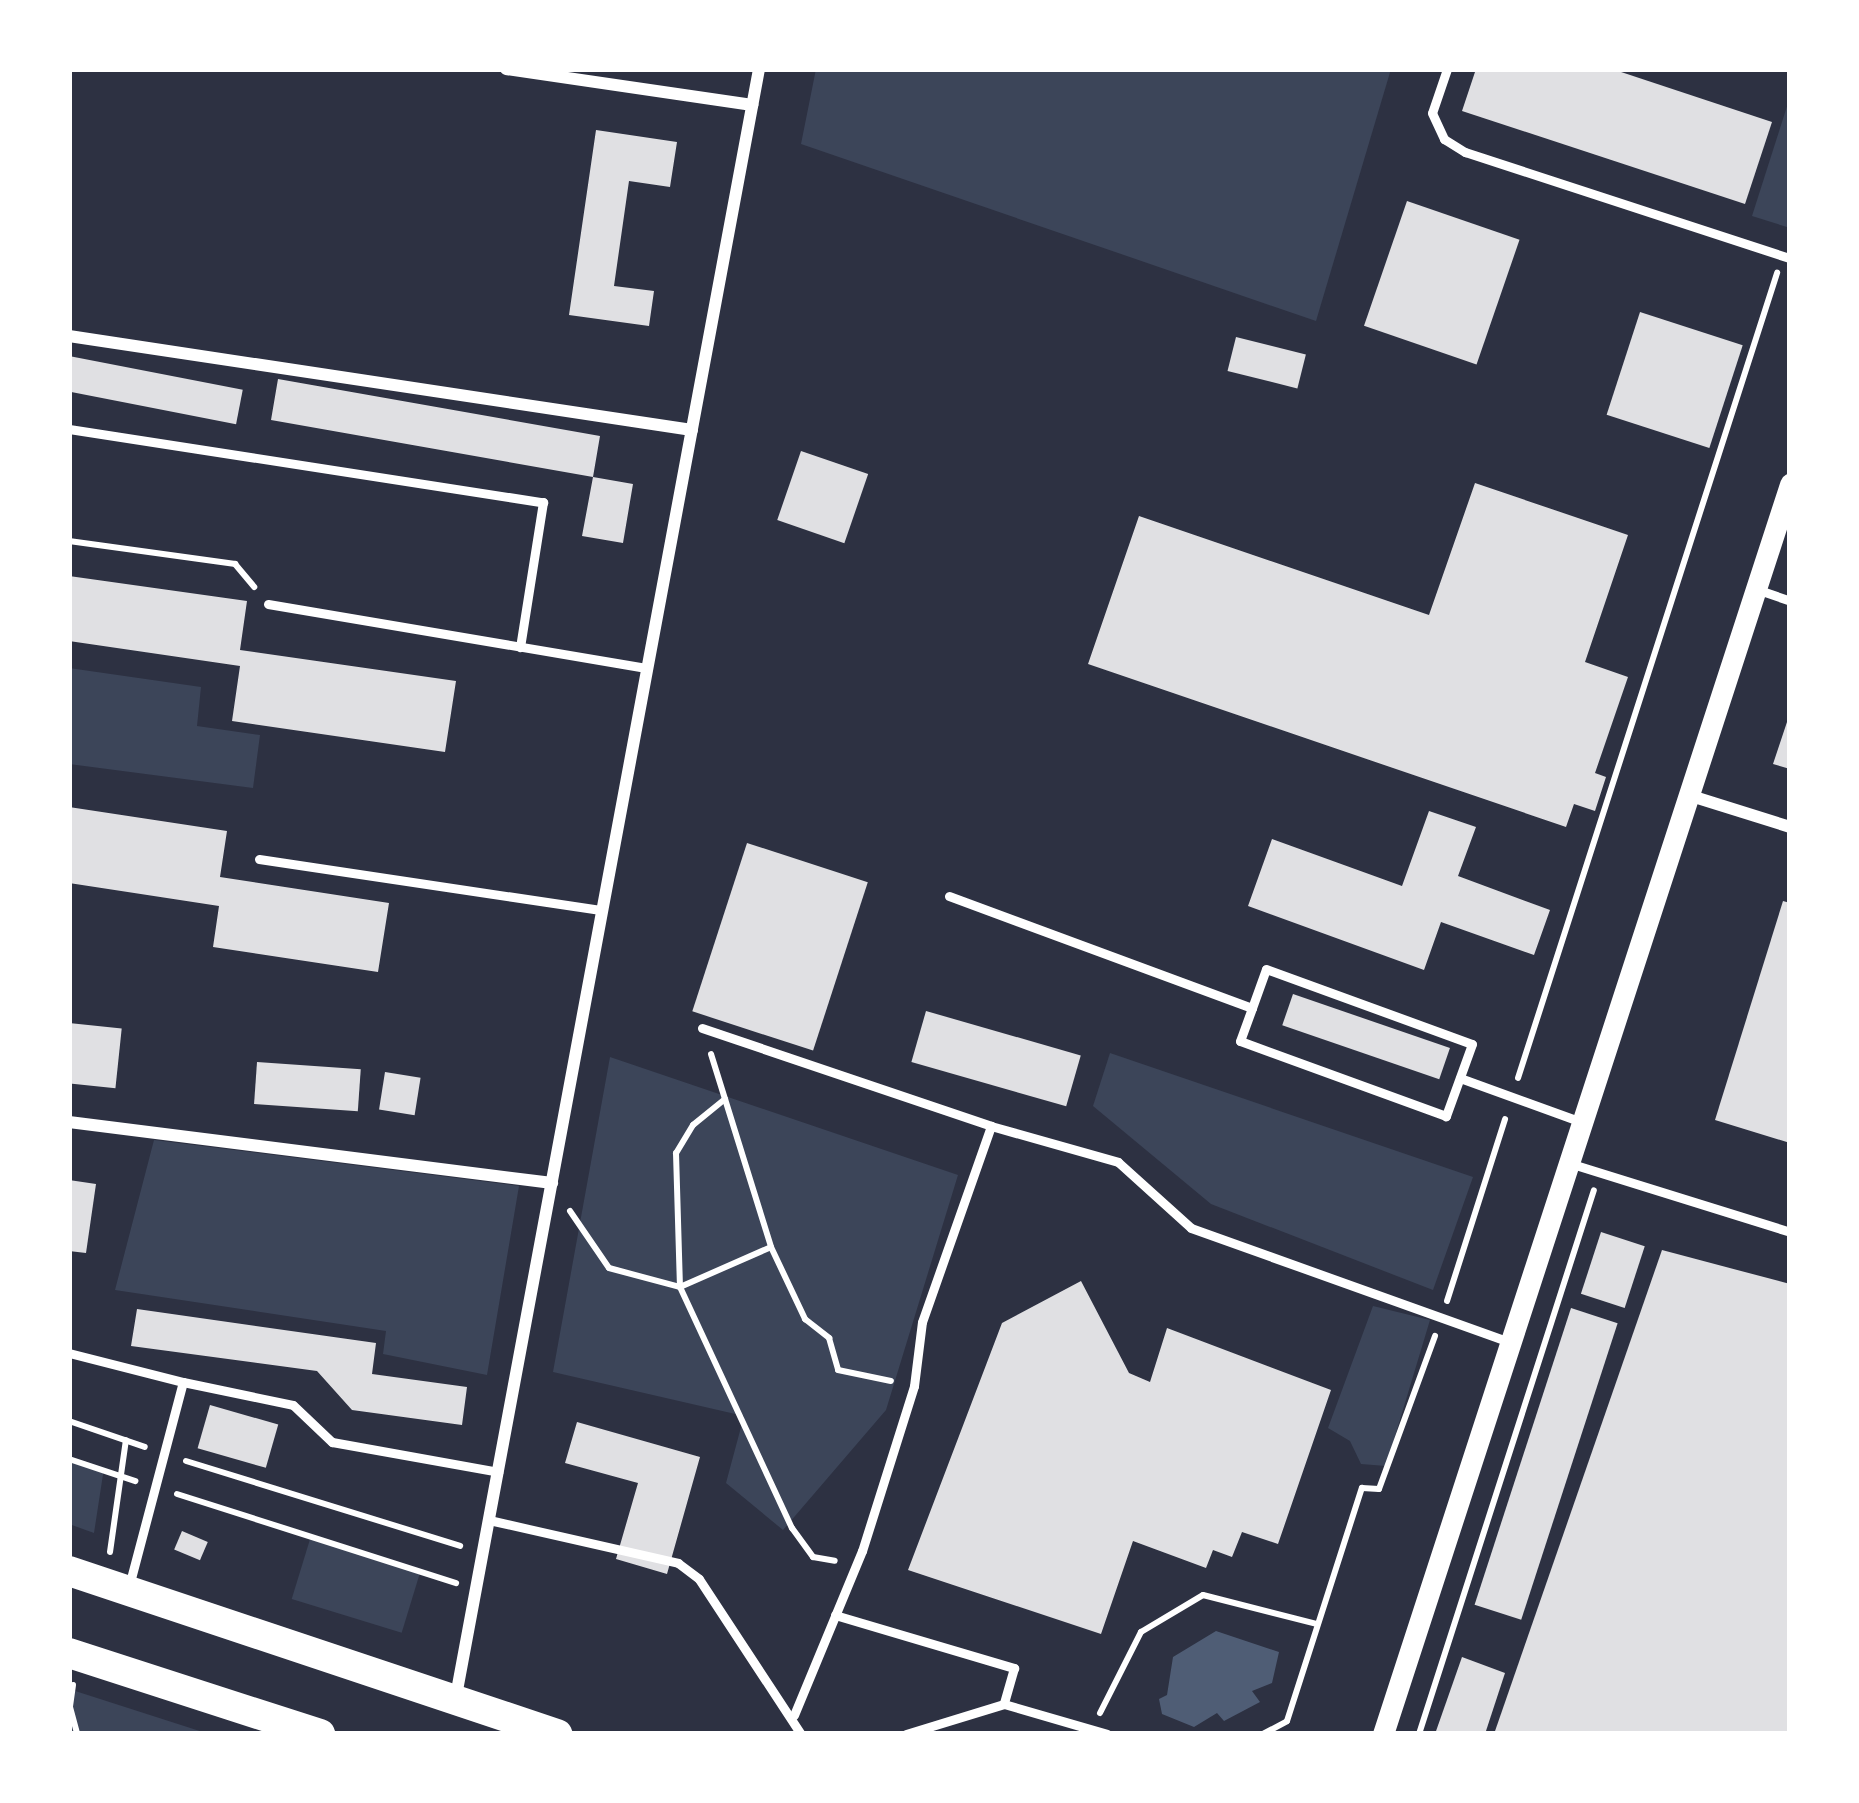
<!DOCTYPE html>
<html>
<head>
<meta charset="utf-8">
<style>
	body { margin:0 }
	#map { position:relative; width:1859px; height:1803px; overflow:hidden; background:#2d3142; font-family:"Open Sans",sans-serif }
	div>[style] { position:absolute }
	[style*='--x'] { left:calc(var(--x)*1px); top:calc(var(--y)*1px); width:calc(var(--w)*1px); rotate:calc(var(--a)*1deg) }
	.green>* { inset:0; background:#3c4559; transform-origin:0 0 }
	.water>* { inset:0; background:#4f5d75 }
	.building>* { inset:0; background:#e0e0e3; transform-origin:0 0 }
	.path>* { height:6px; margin:-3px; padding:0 3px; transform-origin:3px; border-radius:3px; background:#fff }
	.service>* { height:9px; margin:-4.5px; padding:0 4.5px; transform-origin:4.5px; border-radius:4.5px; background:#fff }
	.minor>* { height:12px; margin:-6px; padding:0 6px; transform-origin:6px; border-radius:6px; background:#fff }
	.tertiary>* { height:21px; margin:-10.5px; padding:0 10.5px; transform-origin:10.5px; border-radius:10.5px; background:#fff }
	.primary>* { height:30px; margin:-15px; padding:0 15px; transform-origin:15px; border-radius:15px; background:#fff }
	span { translate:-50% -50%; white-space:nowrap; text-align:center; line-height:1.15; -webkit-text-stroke:12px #fff; paint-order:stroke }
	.frame { position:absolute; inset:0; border:72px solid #fff; pointer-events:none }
</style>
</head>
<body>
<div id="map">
	<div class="green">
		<i style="clip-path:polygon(816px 69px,1391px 69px,1316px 321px,801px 144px)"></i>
		<i style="clip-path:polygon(1790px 97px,1790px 228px,1752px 216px)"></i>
		<i style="clip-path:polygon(69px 668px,201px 687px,197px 726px,260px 735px,253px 788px,69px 764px)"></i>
		<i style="clip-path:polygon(1110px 1053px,1473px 1177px,1433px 1290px,1211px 1204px,1093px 1106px)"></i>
		<i style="clip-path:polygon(610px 1057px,958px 1175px,886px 1410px,783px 1530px,726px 1483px,744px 1416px,553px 1372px)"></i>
		<i style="clip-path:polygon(154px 1140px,519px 1186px,487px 1375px,383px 1354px,386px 1331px,115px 1290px)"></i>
		<i style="clip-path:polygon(1373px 1306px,1430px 1320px,1386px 1466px,1361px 1464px,1350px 1441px,1328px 1428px)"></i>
		<i style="clip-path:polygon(69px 1456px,104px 1468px,94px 1533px,69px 1524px)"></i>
		<i style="left:311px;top:1536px;width:115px;height:66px;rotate:17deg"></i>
		<i style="clip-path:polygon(69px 1689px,209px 1734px,69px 1734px)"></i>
	</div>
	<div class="water">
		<i style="clip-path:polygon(1216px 1631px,1279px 1652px,1272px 1683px,1252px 1691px,1260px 1702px,1224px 1721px,1217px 1713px,1194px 1727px,1162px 1714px,1159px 1699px,1167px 1695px,1173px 1657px)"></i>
	</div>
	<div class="building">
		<i style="clip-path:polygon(1476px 69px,1612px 69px,1772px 122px,1745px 204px,1462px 111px)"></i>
		<i style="clip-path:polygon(596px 130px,677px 142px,670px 187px,629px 181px,614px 286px,654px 291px,649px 326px,569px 315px)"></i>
		<i style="left:1407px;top:201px;width:119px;height:132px;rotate:19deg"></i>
		<i style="left:1640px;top:312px;width:108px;height:108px;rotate:18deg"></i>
		<i style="left:1236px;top:337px;width:72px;height:35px;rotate:14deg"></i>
		<i style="left:69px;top:356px;width:177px;height:35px;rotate:11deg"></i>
		<i style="clip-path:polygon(278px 379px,600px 436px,593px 477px,633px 484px,623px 543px,582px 536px,593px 477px,271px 420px)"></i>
		<i style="left:801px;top:451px;width:71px;height:73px;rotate:19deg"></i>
		<i style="clip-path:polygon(1475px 483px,1628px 535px,1585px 662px,1628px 677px,1595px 773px,1606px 777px,1595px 811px,1574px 804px,1566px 827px,1088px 664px,1139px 516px,1429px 615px)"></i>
		<i style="clip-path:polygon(69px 576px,247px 601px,240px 650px,456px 681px,445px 752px,232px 721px,240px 666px,69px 641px)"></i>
		<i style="clip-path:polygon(1789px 716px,1790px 716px,1790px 769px,1773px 764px)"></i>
		<i style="clip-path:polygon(69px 807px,227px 831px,220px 877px,389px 903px,378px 972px,213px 947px,219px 906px,69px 883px)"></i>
		<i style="clip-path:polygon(1429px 811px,1476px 827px,1458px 876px,1550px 910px,1534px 955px,1441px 922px,1424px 970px,1248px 906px,1272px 839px,1402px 886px)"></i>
		<i style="left:747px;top:843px;width:127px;height:177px;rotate:18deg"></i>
		<i style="clip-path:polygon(1783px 901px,1790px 903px,1790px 1143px,1715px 1120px)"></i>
		<i style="left:1293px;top:994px;width:166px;height:33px;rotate:19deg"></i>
		<i style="left:926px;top:1011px;width:161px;height:53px;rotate:16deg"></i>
		<i style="left:69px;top:1023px;width:53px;height:60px;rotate:6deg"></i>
		<i style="left:257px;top:1062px;width:104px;height:42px;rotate:4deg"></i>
		<i style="left:385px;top:1072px;width:36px;height:38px;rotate:9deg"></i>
		<i style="clip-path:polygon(69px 1180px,96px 1184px,86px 1253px,69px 1251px)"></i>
		<i style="left:1601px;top:1232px;width:46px;height:65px;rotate:18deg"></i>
		<i style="clip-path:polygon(1662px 1250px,1790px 1284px,1790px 1734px,1494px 1734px)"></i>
		<i style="clip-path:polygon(1081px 1281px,1129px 1373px,1150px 1382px,1167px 1328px,1331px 1390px,1278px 1544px,1242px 1532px,1232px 1557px,1213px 1550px,1206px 1568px,1133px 1541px,1101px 1634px,908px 1570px,1002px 1323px)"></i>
		<i style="left:1571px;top:1308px;width:49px;height:312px;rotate:18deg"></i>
		<i style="clip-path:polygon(137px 1309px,376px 1343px,372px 1374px,467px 1387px,462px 1425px,352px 1410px,317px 1371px,131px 1346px)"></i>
		<i style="left:210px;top:1405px;width:71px;height:45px;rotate:16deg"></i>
		<i style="clip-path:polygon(577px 1422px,700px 1457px,667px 1574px,616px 1559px,638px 1483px,565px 1463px)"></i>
		<i style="left:182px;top:1531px;width:28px;height:20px;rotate:23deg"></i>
		<i style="clip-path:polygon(1462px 1657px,1505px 1673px,1485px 1734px,1435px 1734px)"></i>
	</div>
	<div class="path">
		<i style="--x:69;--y:541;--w:168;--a:7.9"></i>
		<i style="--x:235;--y:564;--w:30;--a:50"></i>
		<i style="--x:711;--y:1054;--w:202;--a:72.7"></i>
		<i style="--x:771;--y:1247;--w:80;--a:64.7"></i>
		<i style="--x:805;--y:1319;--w:31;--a:38"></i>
		<i style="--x:829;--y:1338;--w:33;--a:74"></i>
		<i style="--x:838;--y:1370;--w:54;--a:11.7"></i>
		<i style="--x:1518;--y:1078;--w:846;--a:-72.16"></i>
		<i style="--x:725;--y:1099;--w:41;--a:140.9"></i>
		<i style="--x:693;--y:1125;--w:33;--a:121"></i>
		<i style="--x:676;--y:1153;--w:134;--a:88.3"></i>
		<i style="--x:680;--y:1287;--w:266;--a:65.1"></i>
		<i style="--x:792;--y:1528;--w:36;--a:54"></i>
		<i style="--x:813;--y:1557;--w:22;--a:10"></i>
		<i style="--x:570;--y:1211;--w:69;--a:55.6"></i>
		<i style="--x:609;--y:1268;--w:73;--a:15"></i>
		<i style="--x:680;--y:1287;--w:99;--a:-23.7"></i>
		<i style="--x:1447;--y:1301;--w:191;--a:-72.3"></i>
		<i style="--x:69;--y:1421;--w:80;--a:18.9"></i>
		<i style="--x:69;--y:1459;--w:70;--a:18.4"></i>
		<i style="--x:186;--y:1461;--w:287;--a:17.2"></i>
		<i style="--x:177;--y:1494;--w:293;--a:17.7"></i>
		<i style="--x:110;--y:1552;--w:113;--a:-81.9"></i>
		<i style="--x:73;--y:1685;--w:22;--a:98"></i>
		<i style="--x:70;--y:1707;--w:28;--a:75"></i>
		<i style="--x:1100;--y:1713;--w:91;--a:-63.2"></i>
		<i style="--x:1141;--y:1632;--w:72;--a:-30.8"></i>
		<i style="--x:1203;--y:1595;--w:118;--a:14.3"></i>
		<i style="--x:1263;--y:1734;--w:27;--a:-28"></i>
		<i style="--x:1287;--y:1721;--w:245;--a:-72.2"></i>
		<i style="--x:1362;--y:1488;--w:17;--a:3"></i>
		<i style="--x:1379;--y:1489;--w:163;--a:-69.9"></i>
		<i style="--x:1419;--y:1734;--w:571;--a:-72.17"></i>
	</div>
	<div class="service">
		<i style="--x:1447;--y:69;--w:46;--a:108.8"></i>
		<i style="--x:1432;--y:113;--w:29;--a:65"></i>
		<i style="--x:1444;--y:139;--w:25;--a:32"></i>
		<i style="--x:1465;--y:152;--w:342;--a:18.1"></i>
		<i style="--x:69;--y:429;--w:480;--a:8.8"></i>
		<i style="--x:543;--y:502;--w:147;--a:99"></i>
		<i style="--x:1756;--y:589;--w:36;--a:19"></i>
		<i style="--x:268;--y:604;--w:385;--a:9.6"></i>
		<i style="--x:259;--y:859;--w:347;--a:8.5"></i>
		<i style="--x:949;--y:896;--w:323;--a:20.3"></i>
		<i style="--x:1252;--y:1008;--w:41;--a:-70.3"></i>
		<i style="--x:1266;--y:969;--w:219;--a:20"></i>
		<i style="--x:1472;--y:1044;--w:77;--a:109.9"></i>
		<i style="--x:1446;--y:1116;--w:219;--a:-160"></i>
		<i style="--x:1240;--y:1041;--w:35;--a:-70"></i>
		<i style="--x:702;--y:1028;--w:305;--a:18.7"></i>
		<i style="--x:1460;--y:1078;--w:127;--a:19.9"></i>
		<i style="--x:1569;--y:1163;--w:232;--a:17.3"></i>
		<i style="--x:69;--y:1353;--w:118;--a:14.3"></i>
		<i style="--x:489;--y:1520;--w:194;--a:12.8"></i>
		<i style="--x:678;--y:1563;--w:26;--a:37"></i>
		<i style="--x:699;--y:1579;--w:186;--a:56.7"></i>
		<i style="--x:129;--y:1586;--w:211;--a:-75.2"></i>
		<i style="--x:183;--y:1382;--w:112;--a:11.8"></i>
		<i style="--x:293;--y:1405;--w:54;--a:43.5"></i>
		<i style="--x:332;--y:1442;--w:169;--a:10.2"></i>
		<i style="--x:835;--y:1615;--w:187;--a:16.5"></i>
		<i style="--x:1014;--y:1668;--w:37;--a:106"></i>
		<i style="--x:1004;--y:1704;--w:107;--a:16.2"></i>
		<i style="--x:794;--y:1715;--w:178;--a:-67.5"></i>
		<i style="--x:862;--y:1551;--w:173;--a:-72.5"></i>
		<i style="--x:914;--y:1386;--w:64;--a:-82.9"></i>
		<i style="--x:922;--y:1322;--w:208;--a:-70.6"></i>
		<i style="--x:991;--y:1126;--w:132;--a:15.8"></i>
		<i style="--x:1118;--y:1162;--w:98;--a:42.1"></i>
		<i style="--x:1191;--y:1228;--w:336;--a:19.7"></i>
		<i style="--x:906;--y:1734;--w:102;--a:-17"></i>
	</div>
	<div class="minor">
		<i style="--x:506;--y:69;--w:249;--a:8.3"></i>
		<i style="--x:69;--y:336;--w:630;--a:8.58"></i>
		<i style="--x:1688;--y:795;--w:107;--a:17.4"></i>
		<i style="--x:69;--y:1122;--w:487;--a:7.2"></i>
		<i style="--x:456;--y:1696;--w:1655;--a:-79.45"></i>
	</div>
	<div class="tertiary">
		<i style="--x:1383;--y:1734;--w:1315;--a:-71.96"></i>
	</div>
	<div class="primary">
		<i style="--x:69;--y:1571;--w:515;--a:18.47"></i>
		<i style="--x:69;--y:1653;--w:264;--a:17.9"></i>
	</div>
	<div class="frame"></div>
</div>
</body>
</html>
